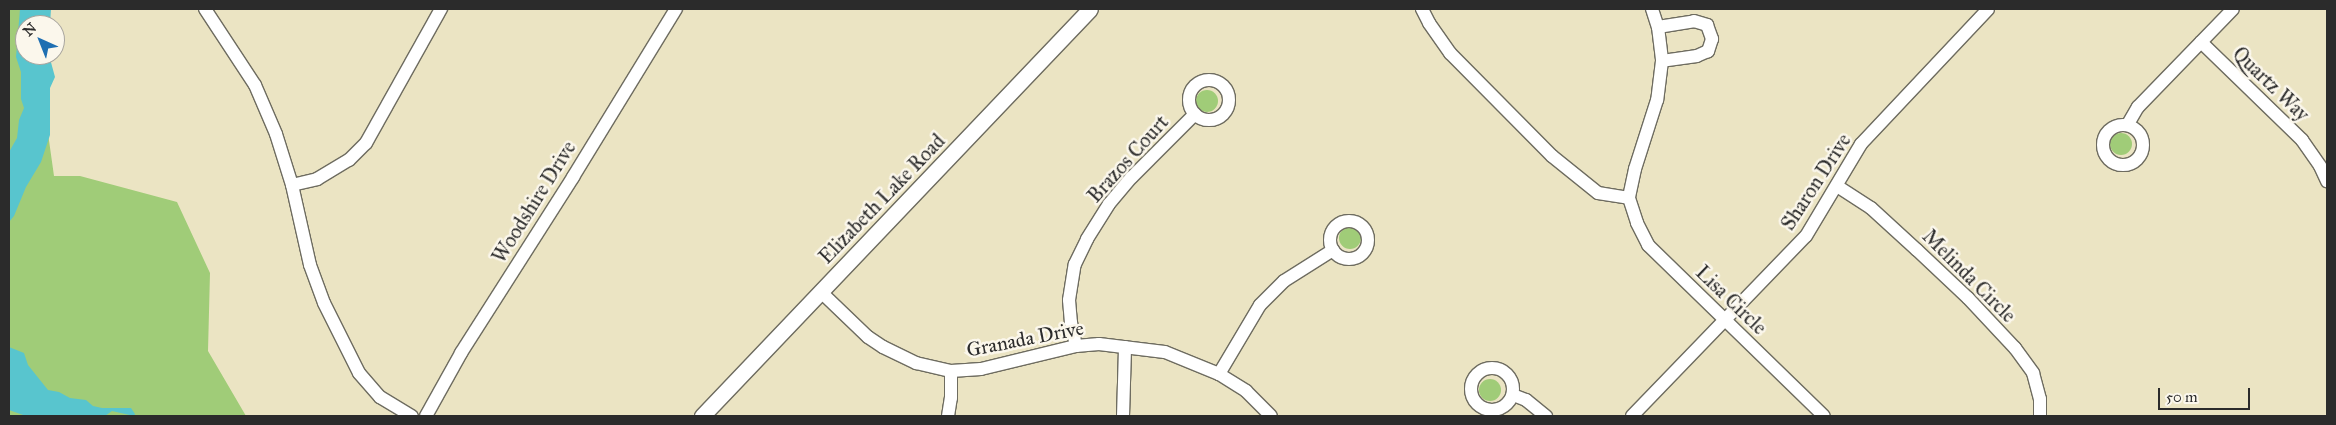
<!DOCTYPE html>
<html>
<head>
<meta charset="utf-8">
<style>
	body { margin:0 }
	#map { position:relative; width:2336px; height:425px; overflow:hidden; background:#ebe4c3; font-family:"IM FELL Great Primer",serif }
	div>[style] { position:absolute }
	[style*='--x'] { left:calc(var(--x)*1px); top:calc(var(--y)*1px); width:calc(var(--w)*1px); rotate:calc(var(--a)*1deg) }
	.green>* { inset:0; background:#a0cc78 }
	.round { border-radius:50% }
	.water>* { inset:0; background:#58c5ce }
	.roads { filter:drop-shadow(1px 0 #6e6c60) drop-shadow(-1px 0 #6e6c60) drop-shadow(0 1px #6e6c60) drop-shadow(0 -1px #6e6c60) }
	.minor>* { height:12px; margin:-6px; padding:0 6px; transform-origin:6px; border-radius:6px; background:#fff }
	.minor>.ring { margin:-6px; padding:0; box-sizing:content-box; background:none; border:12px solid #fff; border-radius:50% }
	.tertiary>* { height:15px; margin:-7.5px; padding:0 7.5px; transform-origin:7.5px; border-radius:7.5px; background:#fff }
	span { translate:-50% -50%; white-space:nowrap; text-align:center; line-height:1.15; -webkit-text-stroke:5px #fbf7ec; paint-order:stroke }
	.street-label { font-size:20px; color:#2b2b2b }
	.frame { position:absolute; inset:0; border:10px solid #2b2b2b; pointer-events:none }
	.north { position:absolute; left:15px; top:15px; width:50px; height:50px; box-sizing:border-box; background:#fbf7ec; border:1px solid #a8a59f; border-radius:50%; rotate:316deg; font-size:14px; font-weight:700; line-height:20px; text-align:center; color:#2b2b2b }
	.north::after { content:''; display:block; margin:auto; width:18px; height:22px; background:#1f6fb2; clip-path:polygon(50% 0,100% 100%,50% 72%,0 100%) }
	.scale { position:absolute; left:2158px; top:388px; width:92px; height:22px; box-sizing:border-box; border:2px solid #2b2b2b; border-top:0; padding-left:6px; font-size:15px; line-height:18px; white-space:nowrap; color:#2b2b2b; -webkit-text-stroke:4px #fbf7ec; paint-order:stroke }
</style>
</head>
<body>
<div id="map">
	<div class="green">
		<i style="clip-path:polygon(9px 9px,31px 9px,25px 25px,25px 55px,37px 55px,54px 176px,80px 176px,177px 202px,210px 273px,208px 351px,246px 416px,9px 416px)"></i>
		<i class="round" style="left:1196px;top:90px;width:22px;height:22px"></i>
		<i class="round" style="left:2110px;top:133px;width:22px;height:22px"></i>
		<i class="round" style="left:1339px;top:227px;width:22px;height:22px"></i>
		<i class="round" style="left:1479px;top:379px;width:22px;height:22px"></i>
	</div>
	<div class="water">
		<i style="clip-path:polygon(20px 9px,51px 9px,50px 25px,25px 25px,25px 55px,49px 55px,55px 77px,50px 88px,50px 135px,41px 162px,26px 187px,14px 216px,9px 222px,9px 152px,17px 138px,19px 120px,24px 108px,21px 99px,21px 72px,16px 57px)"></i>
		<i style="clip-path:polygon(9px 347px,24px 353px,28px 365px,48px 390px,59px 392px,70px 398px,86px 400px,93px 406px,102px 408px,131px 408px,135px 414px,134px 416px,112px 411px,105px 416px,26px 416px,9px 410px)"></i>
	</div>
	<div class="roads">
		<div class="minor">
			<i style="--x:205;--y:9;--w:91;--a:56.7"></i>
			<i style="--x:255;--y:85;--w:53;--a:66.8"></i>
			<i style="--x:276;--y:134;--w:53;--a:72.6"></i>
			<i style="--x:292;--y:185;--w:82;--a:77.3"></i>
			<i style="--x:310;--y:265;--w:40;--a:69.8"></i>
			<i style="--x:324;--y:303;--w:78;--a:63.4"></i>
			<i style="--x:359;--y:373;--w:32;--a:49"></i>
			<i style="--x:380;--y:397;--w:37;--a:31"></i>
			<i style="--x:1422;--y:9;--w:16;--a:63"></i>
			<i style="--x:1429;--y:23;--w:37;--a:55"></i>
			<i style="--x:1450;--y:53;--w:145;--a:45.3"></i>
			<i style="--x:1552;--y:156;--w:59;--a:38.8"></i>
			<i style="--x:1598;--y:193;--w:31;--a:9"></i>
			<i style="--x:1652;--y:9;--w:19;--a:72"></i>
			<i style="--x:1658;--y:27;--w:34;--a:83"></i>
			<i style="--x:1662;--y:61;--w:39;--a:97"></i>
			<i style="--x:1657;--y:100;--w:72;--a:107.7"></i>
			<i style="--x:1635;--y:169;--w:30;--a:102"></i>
			<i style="--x:1629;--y:198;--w:26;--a:72"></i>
			<i style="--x:1637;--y:223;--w:25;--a:63"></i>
			<i style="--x:1648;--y:245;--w:245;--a:44.2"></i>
			<i style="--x:1658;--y:27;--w:36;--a:-9"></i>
			<i style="--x:1694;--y:21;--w:14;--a:17"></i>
			<i style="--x:1707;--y:25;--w:15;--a:70"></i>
			<i style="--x:1712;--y:39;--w:13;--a:108"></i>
			<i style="--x:1708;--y:51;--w:12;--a:156"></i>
			<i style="--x:1697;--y:56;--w:35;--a:172"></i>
			<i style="--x:2201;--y:42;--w:141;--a:44.1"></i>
			<i style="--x:2302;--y:140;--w:32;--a:55"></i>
			<i style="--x:2320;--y:166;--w:17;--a:65"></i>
			<i class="ring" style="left:1189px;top:80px;width:28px;height:28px"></i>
			<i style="--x:2128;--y:124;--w:20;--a:-60"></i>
			<i style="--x:2138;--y:107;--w:136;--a:-45.9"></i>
			<i class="ring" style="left:2103px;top:125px;width:28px;height:28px"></i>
			<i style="--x:292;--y:185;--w:26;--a:-13"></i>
			<i style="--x:317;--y:179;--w:37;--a:-31"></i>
			<i style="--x:349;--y:160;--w:24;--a:-45"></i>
			<i style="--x:366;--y:143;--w:154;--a:-60.8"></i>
			<i style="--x:1837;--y:186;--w:40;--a:32.9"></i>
			<i style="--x:1871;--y:208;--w:62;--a:42.4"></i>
			<i style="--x:1917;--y:250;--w:70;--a:43.3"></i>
			<i style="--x:1968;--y:298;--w:69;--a:46.8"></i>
			<i style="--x:2015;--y:348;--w:31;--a:54"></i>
			<i style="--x:2033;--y:373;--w:27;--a:75"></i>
			<i style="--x:2040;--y:399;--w:17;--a:90"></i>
			<i class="ring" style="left:1330px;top:221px;width:26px;height:26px"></i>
			<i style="--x:821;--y:292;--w:65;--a:43.8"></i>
			<i style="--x:868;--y:337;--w:18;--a:34"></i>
			<i style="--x:883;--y:347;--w:37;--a:26"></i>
			<i style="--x:916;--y:363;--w:36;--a:13"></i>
			<i style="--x:951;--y:371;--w:30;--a:-4"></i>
			<i style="--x:981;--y:369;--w:98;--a:-13.6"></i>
			<i style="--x:1076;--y:346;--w:23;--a:-5"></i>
			<i style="--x:1099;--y:344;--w:66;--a:6.9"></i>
			<i style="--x:1165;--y:352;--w:58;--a:22.2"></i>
			<i style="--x:1219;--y:374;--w:32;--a:32"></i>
			<i style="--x:1246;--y:391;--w:35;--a:45"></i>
			<i style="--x:1076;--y:346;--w:24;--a:-102"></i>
			<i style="--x:1071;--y:323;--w:23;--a:-95"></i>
			<i style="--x:1069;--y:300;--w:36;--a:-81"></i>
			<i style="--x:1075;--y:264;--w:28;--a:-64"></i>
			<i style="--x:1087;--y:239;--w:41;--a:-57.8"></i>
			<i style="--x:1109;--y:204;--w:35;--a:-50"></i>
			<i style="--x:1132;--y:177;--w:89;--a:-45"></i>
			<i class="ring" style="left:1471px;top:368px;width:30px;height:30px"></i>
			<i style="--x:1219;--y:374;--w:80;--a:-59.3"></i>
			<i style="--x:1260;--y:305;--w:34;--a:-45"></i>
			<i style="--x:1284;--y:281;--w:58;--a:-32.3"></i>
			<i style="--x:1513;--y:395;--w:14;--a:21"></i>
			<i style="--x:1526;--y:400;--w:26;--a:39"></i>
			<i style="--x:426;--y:416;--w:72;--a:-60.9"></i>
			<i style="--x:461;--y:353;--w:209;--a:-57.5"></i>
			<i style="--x:573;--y:177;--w:197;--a:-58.5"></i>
			<i style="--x:948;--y:416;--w:18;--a:-81"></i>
			<i style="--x:951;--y:398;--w:27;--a:-90"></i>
			<i style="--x:1123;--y:416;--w:69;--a:-88.3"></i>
			<i style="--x:1632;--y:416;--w:250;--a:-46"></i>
			<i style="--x:1806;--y:236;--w:107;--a:-59.1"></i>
			<i style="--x:1861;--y:144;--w:185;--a:-46.7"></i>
		</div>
		<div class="tertiary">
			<i style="--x:702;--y:416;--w:562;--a:-46.37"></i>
		</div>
	</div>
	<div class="street-label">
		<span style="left:2271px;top:84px;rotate:44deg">Quartz Way</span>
		<span style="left:1128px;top:159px;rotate:-48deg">Brazos Court</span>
		<span style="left:1816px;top:182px;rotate:-57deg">Sharon Drive</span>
		<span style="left:882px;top:199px;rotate:-46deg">Elizabeth Lake Road</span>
		<span style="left:534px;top:202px;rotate:-58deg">Woodshire Drive</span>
		<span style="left:1969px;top:276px;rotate:45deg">Melinda Circle</span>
		<span style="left:1731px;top:300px;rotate:44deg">Lisa Circle</span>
		<span style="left:1025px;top:339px;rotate:-11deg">Granada Drive</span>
	</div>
	<div class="frame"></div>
	<div class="north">N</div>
	<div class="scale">50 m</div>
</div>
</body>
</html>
